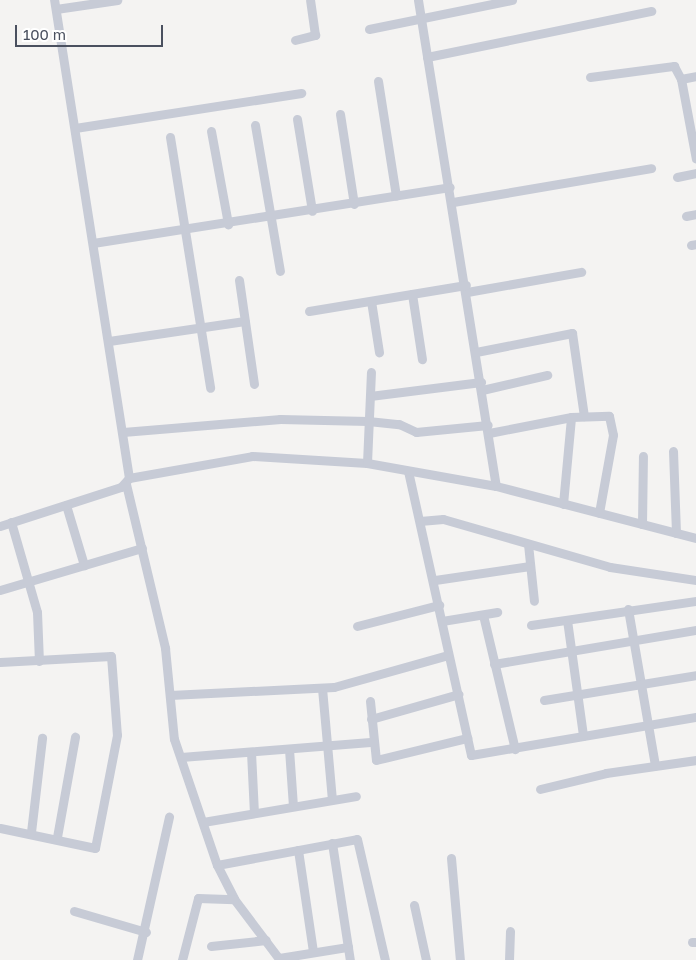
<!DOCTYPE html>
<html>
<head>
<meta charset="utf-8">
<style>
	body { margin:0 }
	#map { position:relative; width:696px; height:960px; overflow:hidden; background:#f4f3f2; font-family:"Golos Text",sans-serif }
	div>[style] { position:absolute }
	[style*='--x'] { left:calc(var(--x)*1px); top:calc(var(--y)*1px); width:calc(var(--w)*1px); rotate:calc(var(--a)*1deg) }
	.street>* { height:9px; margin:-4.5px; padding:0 4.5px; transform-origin:4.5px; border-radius:4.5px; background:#c7cbd6 }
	span { translate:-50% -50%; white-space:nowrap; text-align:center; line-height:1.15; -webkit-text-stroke:5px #fff; paint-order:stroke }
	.scale { position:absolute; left:15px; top:25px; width:148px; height:22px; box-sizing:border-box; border:2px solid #4a505f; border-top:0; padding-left:6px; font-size:15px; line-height:18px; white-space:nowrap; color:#4a505f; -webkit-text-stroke:4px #fff; paint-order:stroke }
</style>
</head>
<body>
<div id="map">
	<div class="street">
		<i style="--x:418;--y:0;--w:492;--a:80.9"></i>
		<i style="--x:56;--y:9;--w:62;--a:-8.4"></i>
		<i style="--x:369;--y:29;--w:146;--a:-11.5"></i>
		<i style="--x:295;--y:40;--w:21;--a:-14"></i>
		<i style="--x:315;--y:35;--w:35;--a:-98"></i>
		<i style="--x:427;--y:57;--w:229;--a:-11.6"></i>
		<i style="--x:590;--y:77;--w:85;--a:-7.5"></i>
		<i style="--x:674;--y:66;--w:15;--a:62"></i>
		<i style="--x:681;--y:79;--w:81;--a:79.4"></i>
		<i style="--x:681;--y:79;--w:15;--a:-11"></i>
		<i style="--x:378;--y:81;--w:116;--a:81.1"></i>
		<i style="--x:340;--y:114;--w:91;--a:81.2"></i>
		<i style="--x:297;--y:119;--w:93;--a:80.7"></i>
		<i style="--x:255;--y:125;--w:148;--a:80.3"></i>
		<i style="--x:75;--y:128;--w:229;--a:-8.8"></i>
		<i style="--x:211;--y:131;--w:95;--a:79.6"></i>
		<i style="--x:170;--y:137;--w:254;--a:80.9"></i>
		<i style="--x:677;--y:177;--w:19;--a:-12"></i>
		<i style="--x:453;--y:202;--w:201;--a:-9.7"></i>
		<i style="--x:686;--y:216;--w:10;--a:-11"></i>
		<i style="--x:93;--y:243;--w:361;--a:-8.9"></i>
		<i style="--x:691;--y:245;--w:5;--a:-11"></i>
		<i style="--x:239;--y:280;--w:105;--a:81.8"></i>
		<i style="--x:467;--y:292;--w:116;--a:-10"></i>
		<i style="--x:412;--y:294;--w:66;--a:81.3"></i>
		<i style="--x:371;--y:301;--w:52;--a:81.1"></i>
		<i style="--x:309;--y:311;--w:159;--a:-9.4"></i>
		<i style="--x:109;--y:341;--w:137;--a:-8.4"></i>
		<i style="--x:476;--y:352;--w:98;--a:-11.2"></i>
		<i style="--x:572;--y:333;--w:84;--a:81.8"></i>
		<i style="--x:482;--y:390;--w:67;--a:-13"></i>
		<i style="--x:370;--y:396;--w:112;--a:-7.2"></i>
		<i style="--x:123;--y:432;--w:158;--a:-4.7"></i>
		<i style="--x:280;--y:419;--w:88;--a:1.3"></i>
		<i style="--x:368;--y:421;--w:31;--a:6"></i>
		<i style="--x:399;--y:424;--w:19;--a:25"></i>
		<i style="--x:416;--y:432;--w:72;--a:-5.6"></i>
		<i style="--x:489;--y:433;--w:84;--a:-11"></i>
		<i style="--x:571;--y:417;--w:38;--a:-2"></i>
		<i style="--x:609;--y:416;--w:19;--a:78"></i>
		<i style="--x:613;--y:435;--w:79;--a:100.2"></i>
		<i style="--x:673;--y:451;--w:82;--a:87.9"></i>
		<i style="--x:367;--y:463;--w:91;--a:-87.5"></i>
		<i style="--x:408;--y:471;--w:291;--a:77.5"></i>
		<i style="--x:471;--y:755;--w:228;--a:-9.6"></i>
		<i style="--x:129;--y:478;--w:125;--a:-10.1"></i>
		<i style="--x:252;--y:456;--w:115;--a:3.5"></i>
		<i style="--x:367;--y:463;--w:131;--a:10.1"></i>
		<i style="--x:496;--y:486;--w:207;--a:14.6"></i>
		<i style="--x:126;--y:484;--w:169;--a:76.6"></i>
		<i style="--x:165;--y:648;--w:91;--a:84.4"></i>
		<i style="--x:174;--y:739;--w:133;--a:71.2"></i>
		<i style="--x:217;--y:865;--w:38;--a:63"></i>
		<i style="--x:234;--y:899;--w:76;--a:53"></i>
		<i style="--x:563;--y:504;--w:87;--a:-84.7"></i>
		<i style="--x:66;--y:505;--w:63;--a:73.3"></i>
		<i style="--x:420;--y:521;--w:23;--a:-5"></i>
		<i style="--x:443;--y:519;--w:174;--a:16"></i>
		<i style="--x:610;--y:567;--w:87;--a:8.6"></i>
		<i style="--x:11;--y:522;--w:94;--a:73.9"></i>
		<i style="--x:37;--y:612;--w:49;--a:87.7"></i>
		<i style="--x:642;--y:524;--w:68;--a:-89.2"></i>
		<i style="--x:0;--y:526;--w:127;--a:-17.9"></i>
		<i style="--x:121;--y:487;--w:12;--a:-48"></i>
		<i style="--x:129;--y:478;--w:484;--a:-98.9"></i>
		<i style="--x:528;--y:544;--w:57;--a:84"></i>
		<i style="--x:435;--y:580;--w:96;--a:-8.4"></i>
		<i style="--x:0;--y:590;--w:148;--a:-16.5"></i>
		<i style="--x:628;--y:609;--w:159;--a:80.2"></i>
		<i style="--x:483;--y:615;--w:138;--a:76.6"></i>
		<i style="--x:567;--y:620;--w:117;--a:82.1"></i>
		<i style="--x:442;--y:621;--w:56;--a:-9.3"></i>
		<i style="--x:531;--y:625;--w:167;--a:-8.3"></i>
		<i style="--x:357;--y:626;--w:85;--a:-14.4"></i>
		<i style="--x:0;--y:662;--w:111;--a:-3.1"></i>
		<i style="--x:111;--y:656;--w:79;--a:85.7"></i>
		<i style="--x:117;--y:735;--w:115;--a:101"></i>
		<i style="--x:95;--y:848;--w:97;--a:-168.1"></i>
		<i style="--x:494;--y:664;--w:205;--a:-9.6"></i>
		<i style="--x:322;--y:688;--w:111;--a:84.9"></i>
		<i style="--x:170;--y:695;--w:164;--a:-2.8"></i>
		<i style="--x:334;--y:687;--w:118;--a:-15.7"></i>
		<i style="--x:544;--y:700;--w:154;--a:-9.3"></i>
		<i style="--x:370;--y:701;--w:59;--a:84.2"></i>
		<i style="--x:376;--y:760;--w:94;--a:-13.6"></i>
		<i style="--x:371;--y:719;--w:91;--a:-15.9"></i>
		<i style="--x:289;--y:749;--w:57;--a:86"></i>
		<i style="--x:251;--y:752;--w:61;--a:87.2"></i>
		<i style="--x:181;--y:757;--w:193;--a:-4.5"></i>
		<i style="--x:540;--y:789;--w:68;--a:-13.6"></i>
		<i style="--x:606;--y:773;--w:91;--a:-8.2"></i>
		<i style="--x:203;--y:822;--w:155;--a:-9.6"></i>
		<i style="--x:31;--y:832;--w:95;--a:-83.3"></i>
		<i style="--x:57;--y:837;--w:102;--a:-79.8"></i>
		<i style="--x:332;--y:843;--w:118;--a:81.3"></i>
		<i style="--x:298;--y:850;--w:103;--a:81.6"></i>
		<i style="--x:451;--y:858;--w:102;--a:85"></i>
		<i style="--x:217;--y:865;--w:142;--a:-10.5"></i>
		<i style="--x:357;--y:839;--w:124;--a:77"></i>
		<i style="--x:414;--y:905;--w:56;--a:77.7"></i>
		<i style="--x:74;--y:911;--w:75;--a:16.3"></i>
		<i style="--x:692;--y:942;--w:4;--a:0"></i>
		<i style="--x:211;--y:946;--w:55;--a:-6.2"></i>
		<i style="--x:279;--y:958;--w:70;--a:-9.1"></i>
		<i style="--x:137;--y:960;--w:147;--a:-77.4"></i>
		<i style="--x:182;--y:960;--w:64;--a:-75.5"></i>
		<i style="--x:198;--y:898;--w:36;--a:2"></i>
		<i style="--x:509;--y:960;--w:29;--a:-88"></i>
	</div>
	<div class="scale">100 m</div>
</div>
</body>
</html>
